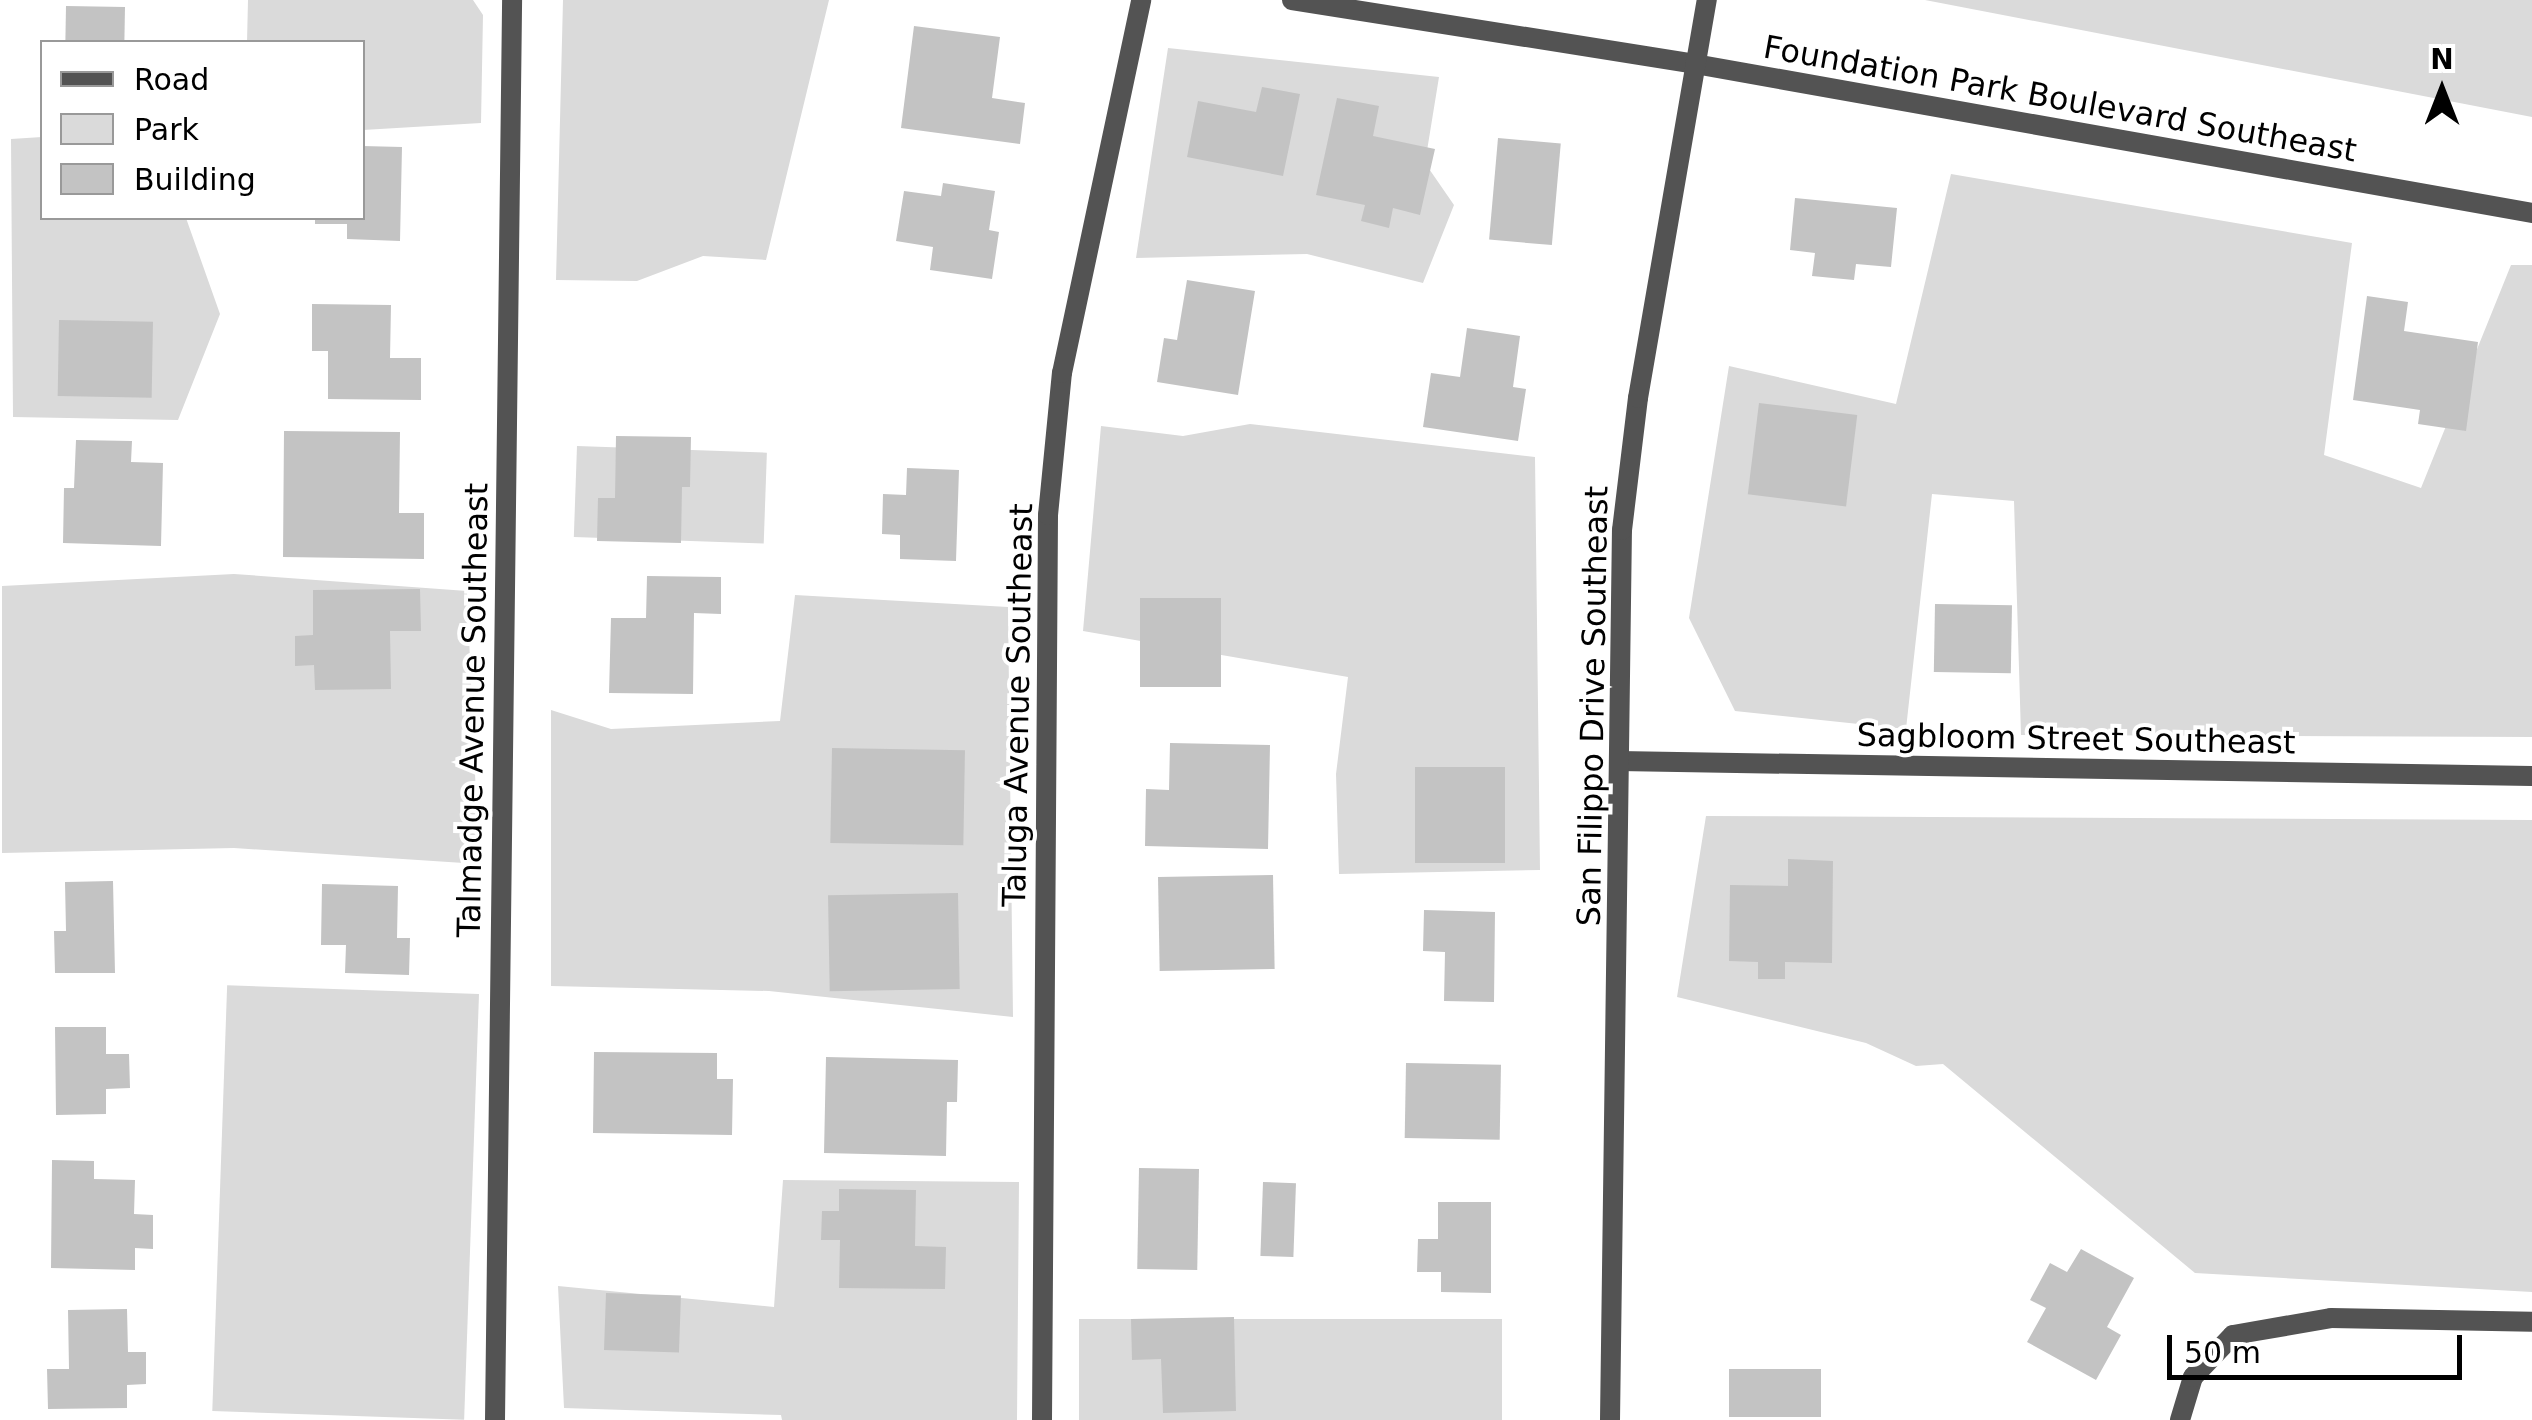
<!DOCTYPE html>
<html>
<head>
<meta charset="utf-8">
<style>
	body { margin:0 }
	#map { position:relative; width:2532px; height:1420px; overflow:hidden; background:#fff; font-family:"DejaVu Sans",sans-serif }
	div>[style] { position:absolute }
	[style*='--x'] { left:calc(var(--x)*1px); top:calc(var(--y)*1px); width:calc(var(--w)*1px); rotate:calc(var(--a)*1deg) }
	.green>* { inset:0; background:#dadada; transform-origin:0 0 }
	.building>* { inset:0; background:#c3c3c3; transform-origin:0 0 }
	.minor>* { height:20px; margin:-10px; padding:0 10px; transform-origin:10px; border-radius:10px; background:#535353 }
	.tertiary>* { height:20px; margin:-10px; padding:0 10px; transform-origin:10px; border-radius:10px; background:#535353 }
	span { translate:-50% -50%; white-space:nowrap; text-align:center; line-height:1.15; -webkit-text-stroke:8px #fff; paint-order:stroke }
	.street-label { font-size:32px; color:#000 }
	.legend { position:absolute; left:40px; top:40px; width:325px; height:180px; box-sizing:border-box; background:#fff; border:2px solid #999; margin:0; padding:12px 18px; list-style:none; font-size:30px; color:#000 }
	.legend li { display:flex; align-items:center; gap:20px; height:50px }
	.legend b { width:50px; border:2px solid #999 }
	.north { position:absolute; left:2392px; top:40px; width:100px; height:100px; -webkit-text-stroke:8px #fff; paint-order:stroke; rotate:0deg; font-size:28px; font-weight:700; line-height:40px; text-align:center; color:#000 }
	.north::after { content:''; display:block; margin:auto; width:35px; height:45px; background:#000; clip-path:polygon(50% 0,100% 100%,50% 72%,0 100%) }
	.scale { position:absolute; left:2167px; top:1335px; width:295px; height:45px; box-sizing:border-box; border:5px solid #000; border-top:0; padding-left:12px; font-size:30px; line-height:35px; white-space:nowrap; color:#000; -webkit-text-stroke:8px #fff; paint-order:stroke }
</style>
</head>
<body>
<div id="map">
	<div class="green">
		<i style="clip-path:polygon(248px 0,473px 0,483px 15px,481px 123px,363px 130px,362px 42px,247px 42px)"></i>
		<i style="clip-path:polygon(563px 0,829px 0,766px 260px,703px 256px,637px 281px,556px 280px)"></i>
		<i style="clip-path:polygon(1925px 0,2532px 0,2532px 117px)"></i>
		<i style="clip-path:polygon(1168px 48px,1439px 77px,1425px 163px,1454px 205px,1423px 283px,1307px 254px,1136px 258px)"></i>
		<i style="clip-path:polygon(42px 137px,42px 218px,186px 218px,220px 314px,178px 420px,13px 417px,11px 139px)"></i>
		<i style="clip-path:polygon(1951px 174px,2352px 243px,2324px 455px,2421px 488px,2511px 265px,2532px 265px,2532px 737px,2021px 735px,2014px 501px,1932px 494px,1906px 729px,1735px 711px,1689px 618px,1729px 366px,1896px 404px)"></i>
		<i style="clip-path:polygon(1250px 424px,1535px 457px,1540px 870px,1339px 874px,1336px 774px,1348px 677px,1083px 631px,1101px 426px,1183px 436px)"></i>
		<i style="left:577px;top:446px;width:190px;height:91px;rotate:2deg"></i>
		<i style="clip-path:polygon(234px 574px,467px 591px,479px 864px,234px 848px,2px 853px,2px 586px)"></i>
		<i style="clip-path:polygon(795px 595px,1008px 607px,1013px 1017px,769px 991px,551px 986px,551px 710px,611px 729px,780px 721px)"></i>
		<i style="clip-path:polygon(1706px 816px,2532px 820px,2532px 1292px,2195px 1273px,1943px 1064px,1916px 1066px,1866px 1043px,1677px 997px)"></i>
		<i style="left:479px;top:994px;width:426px;height:252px;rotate:92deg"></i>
		<i style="clip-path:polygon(783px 1180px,1019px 1182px,1017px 1420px,782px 1420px,781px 1415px,564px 1408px,558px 1286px,774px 1307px)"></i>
		<i style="left:1079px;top:1319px;width:423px;height:101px"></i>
	</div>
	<div class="building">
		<i style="left:66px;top:6px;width:59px;height:36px;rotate:1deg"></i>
		<i style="clip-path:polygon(914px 26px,1000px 37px,992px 98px,1025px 103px,1020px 144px,901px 128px)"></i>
		<i style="clip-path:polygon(1262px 87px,1300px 94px,1283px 176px,1187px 157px,1198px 101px,1256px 112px)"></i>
		<i style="clip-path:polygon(1337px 98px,1379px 106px,1373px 136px,1435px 149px,1420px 215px,1393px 208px,1389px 228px,1361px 221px,1365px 205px,1316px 195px)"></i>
		<i style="left:1498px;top:138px;width:63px;height:102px;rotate:5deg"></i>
		<i style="clip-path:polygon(362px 146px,402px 147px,400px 241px,347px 239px,347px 224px,315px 224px,315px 218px,362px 218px)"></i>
		<i style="clip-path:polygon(943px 183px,995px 191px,989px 230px,999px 232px,992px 279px,930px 270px,933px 247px,896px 241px,904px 191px,941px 196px)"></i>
		<i style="clip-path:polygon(1795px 198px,1897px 208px,1891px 267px,1856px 264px,1854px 280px,1812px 276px,1815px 253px,1790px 250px)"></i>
		<i style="clip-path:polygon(1187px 280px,1255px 291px,1238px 395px,1157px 382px,1164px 338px,1177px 340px)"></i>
		<i style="clip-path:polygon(2367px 296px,2408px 302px,2404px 331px,2478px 342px,2466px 431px,2418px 424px,2420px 410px,2353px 400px)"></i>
		<i style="clip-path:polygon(312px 304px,391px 305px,390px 358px,421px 358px,421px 400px,328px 399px,328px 351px,312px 351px)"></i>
		<i style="left:59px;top:320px;width:94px;height:76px;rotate:1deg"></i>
		<i style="clip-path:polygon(1467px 328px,1520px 336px,1513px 387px,1526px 389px,1518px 441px,1423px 427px,1431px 373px,1460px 377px)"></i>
		<i style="left:1759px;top:403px;width:99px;height:92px;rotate:7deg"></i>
		<i style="clip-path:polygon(284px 431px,400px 432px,399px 513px,424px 513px,424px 559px,283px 557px)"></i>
		<i style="clip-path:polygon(616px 436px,691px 437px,690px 487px,682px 487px,681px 543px,597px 541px,598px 498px,615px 498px)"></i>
		<i style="clip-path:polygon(76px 440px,132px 441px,131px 462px,163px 463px,161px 546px,63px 543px,64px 488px,74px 488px)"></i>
		<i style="clip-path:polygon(907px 468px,959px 470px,956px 561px,900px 559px,900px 535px,882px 534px,883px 494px,906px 495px)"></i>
		<i style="clip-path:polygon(647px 576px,721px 577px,721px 614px,694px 613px,693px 694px,609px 693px,611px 618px,646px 618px)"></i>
		<i style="clip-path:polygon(420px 589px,421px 631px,390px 631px,391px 689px,315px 690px,314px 665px,295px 666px,295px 636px,313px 635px,313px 590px)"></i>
		<i style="left:1140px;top:598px;width:81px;height:89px"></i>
		<i style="left:1935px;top:604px;width:77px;height:68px;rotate:1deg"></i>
		<i style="clip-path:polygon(1170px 743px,1270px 745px,1268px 849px,1145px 846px,1146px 789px,1169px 790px)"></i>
		<i style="left:832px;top:748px;width:133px;height:95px;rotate:1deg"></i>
		<i style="left:1415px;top:767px;width:90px;height:96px"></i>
		<i style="clip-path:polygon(1788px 859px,1833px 861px,1832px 963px,1785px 962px,1785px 979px,1758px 979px,1758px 962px,1729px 961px,1730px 885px,1788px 886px)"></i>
		<i style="left:1273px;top:875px;width:94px;height:115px;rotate:89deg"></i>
		<i style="clip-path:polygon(113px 881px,115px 973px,55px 973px,54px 931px,66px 931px,65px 882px)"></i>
		<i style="clip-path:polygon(322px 884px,398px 886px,397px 938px,410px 938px,409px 975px,345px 973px,346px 945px,321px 945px)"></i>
		<i style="left:958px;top:893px;width:96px;height:130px;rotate:89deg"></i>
		<i style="clip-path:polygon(1424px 910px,1495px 912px,1494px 1002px,1444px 1001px,1445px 952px,1423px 951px)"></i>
		<i style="clip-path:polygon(55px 1027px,106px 1027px,106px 1054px,129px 1054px,130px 1088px,106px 1089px,106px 1114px,56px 1115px)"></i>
		<i style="clip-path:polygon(594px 1052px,717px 1053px,717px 1079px,733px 1079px,732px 1135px,593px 1133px)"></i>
		<i style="clip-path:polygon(826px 1057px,958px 1060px,957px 1102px,947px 1102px,946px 1156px,824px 1153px)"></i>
		<i style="left:1406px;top:1063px;width:95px;height:75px;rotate:1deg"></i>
		<i style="clip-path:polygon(52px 1160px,94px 1161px,94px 1179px,135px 1180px,134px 1214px,153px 1215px,153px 1249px,135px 1248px,135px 1270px,51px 1268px)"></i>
		<i style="left:1139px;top:1168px;width:60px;height:101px;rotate:1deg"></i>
		<i style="left:1263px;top:1182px;width:33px;height:74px;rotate:2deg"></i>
		<i style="clip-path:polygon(839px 1189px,916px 1190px,915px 1246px,946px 1247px,945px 1289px,839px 1288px,840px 1240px,821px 1240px,822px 1211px,839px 1211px)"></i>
		<i style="clip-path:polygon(1438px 1202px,1491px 1202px,1491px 1293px,1441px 1292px,1441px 1272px,1417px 1272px,1418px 1239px,1438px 1239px)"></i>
		<i style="clip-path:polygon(2081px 1249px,2134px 1278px,2107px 1327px,2121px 1335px,2096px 1380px,2027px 1342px,2046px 1308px,2030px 1300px,2050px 1263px,2067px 1272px)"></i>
		<i style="left:606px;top:1293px;width:75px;height:57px;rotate:2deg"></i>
		<i style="clip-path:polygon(127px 1309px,128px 1352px,146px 1352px,146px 1384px,127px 1385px,127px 1408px,48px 1409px,47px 1369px,69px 1369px,68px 1310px)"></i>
		<i style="clip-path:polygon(1234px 1317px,1236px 1411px,1163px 1413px,1161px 1359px,1132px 1360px,1131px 1319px)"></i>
		<i style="left:1729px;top:1369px;width:92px;height:48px"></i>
	</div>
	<div class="minor">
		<i style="--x:1292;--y:0;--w:408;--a:9"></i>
		<i style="--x:1619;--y:761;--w:913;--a:0.94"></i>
		<i style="--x:495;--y:1420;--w:1420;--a:-89.31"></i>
		<i style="--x:1042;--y:1420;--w:905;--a:-89.62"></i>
		<i style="--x:1048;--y:515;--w:143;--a:-84.4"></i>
		<i style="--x:1062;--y:373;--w:381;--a:-78"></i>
		<i style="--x:2180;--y:1420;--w:45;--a:-73.2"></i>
		<i style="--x:2193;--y:1377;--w:58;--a:-46.4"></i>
		<i style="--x:2233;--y:1335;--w:99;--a:-9.8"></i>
		<i style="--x:2331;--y:1318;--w:201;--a:1.1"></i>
	</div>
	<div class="tertiary">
		<i style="--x:1695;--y:64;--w:850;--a:10.09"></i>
		<i style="--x:1610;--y:1420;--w:890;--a:-89.23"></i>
		<i style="--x:1622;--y:530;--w:133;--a:-83.1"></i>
		<i style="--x:1638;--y:398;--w:404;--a:-80.2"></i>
	</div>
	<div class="street-label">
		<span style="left:2060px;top:99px;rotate:10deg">Foundation Park Boulevard Southeast</span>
		<span style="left:1018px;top:705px;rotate:-89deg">Taluga Avenue Southeast</span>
		<span style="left:1593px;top:706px;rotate:-89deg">San Filippo Drive Southeast</span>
		<span style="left:473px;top:710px;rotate:-89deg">Talmadge Avenue Southeast</span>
		<span style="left:2076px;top:739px;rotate:1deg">Sagbloom Street Southeast</span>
	</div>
	<ul class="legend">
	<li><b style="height:12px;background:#535353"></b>Road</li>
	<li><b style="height:28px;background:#dadada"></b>Park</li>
	<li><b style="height:28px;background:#c3c3c3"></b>Building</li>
	</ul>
	<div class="north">N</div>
	<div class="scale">50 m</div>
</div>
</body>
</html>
